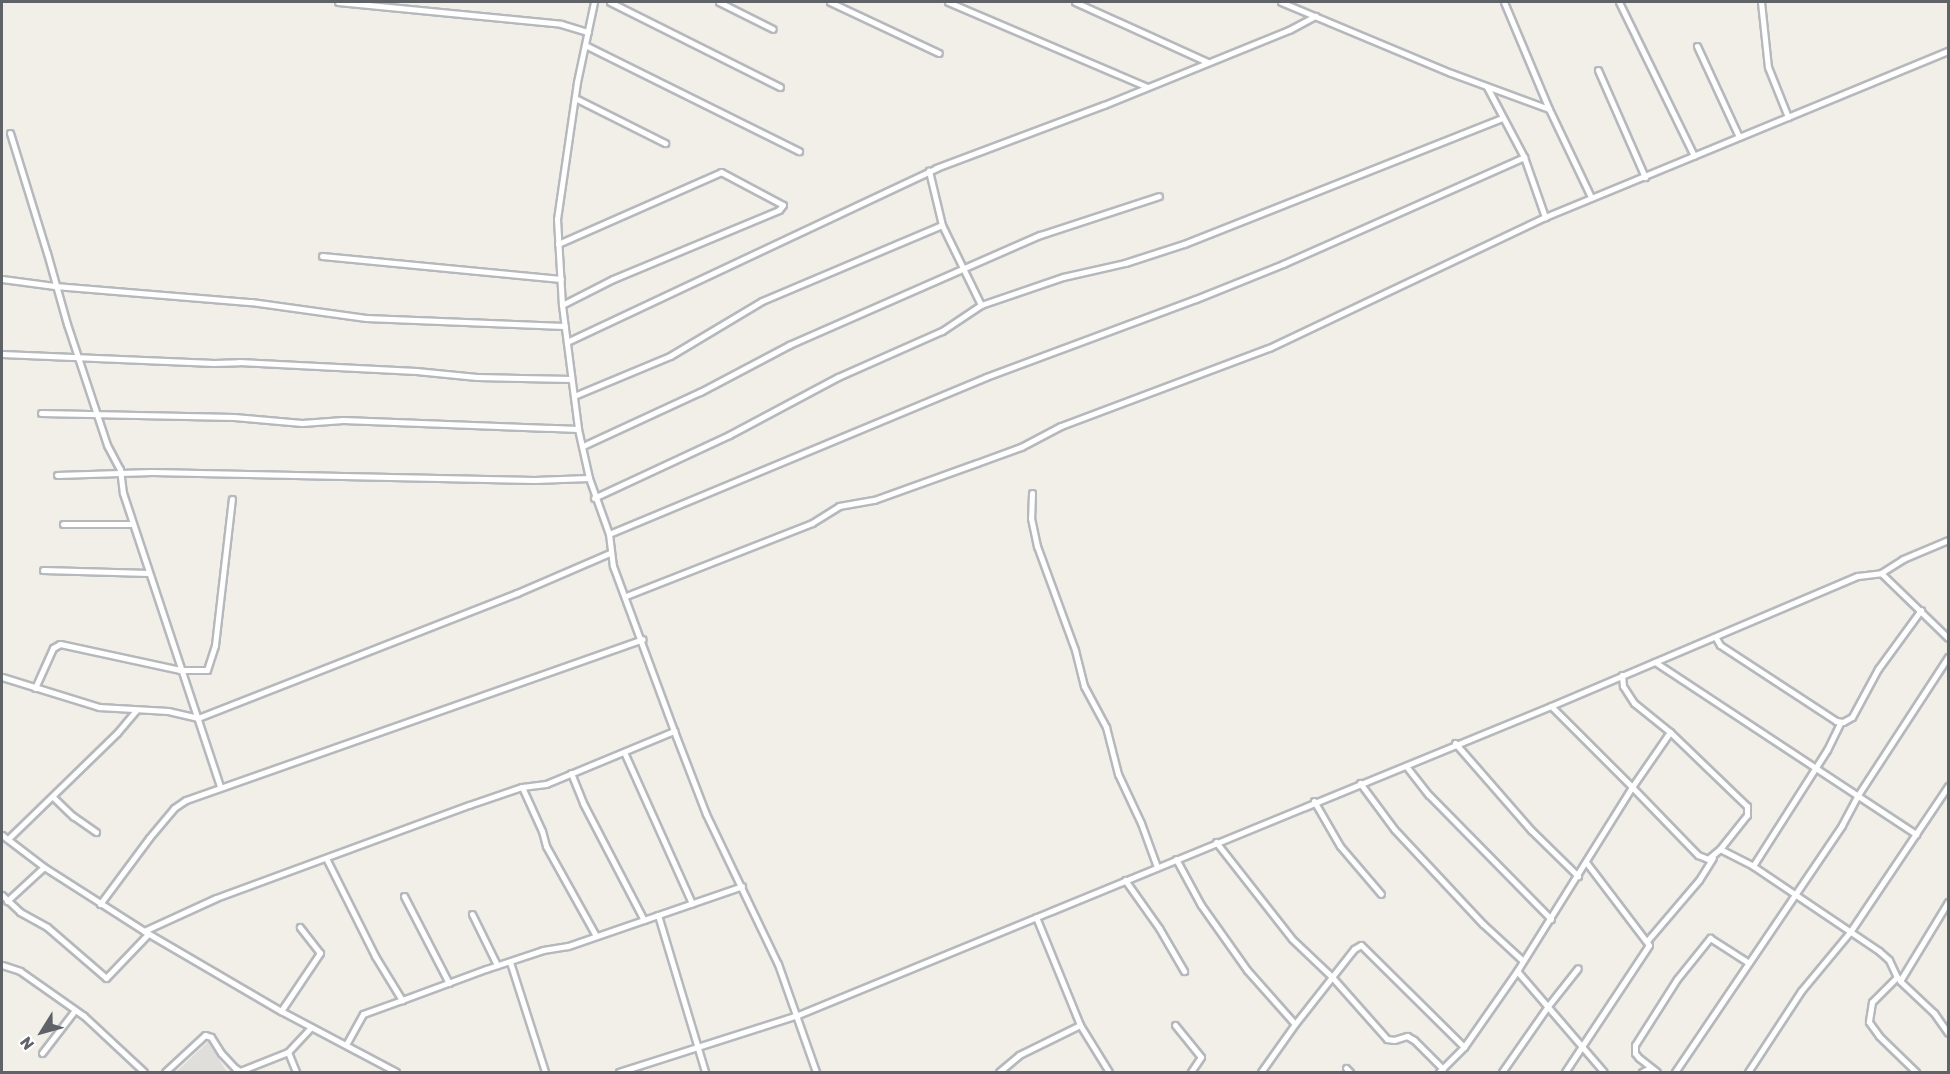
<!DOCTYPE html>
<html>
<head>
<meta charset="utf-8">
<style>
	body { margin:0 }
	#map { position:relative; width:1950px; height:1074px; overflow:hidden; background:#f1efe8; font-family:Rubik,sans-serif }
	div>[style] { position:absolute }
	[style*='--x'] { left:calc(var(--x)*1px); top:calc(var(--y)*1px); width:calc(var(--w)*1px); rotate:calc(var(--a)*1deg) }
	.industrial>* { inset:0; background:#e0deda }
	.roads { filter:drop-shadow(2px 0 #b5b8bc) drop-shadow(-2px 0 #b5b8bc) drop-shadow(0 2px #b5b8bc) drop-shadow(0 -2px #b5b8bc) }
	.minor>* { height:5px; margin:-2.5px; padding:0 2.5px; transform-origin:2.5px; border-radius:2.5px; background:#fff }
	span { translate:-50% -50%; white-space:nowrap; text-align:center; line-height:1.15; -webkit-text-stroke:6px #fff; paint-order:stroke }
	.frame { position:absolute; inset:0; border:3px solid #5f6368; pointer-events:none }
	.north { position:absolute; left:12px; top:1002px; width:60px; height:60px; -webkit-text-stroke:4px #fff; paint-order:stroke; rotate:233deg; font-size:16px; font-weight:700; line-height:24px; text-align:center; color:#5f6368 }
	.north::after { content:''; display:block; margin:auto; width:21px; height:27px; background:#5f6368; clip-path:polygon(50% 0,100% 100%,50% 72%,0 100%) }
</style>
</head>
<body>
<div id="map">
	<div class="industrial">
		<i style="clip-path:polygon(208px 1042px,227px 1072px,176px 1072px)"></i>
	</div>
	<div class="roads">
		<div class="minor">
			<i style="--x:338;--y:2;--w:224;--a:5.6"></i>
			<i style="--x:561;--y:24;--w:28;--a:17"></i>
			<i style="--x:594;--y:2;--w:82;--a:102"></i>
			<i style="--x:577;--y:82;--w:138;--a:98.3"></i>
			<i style="--x:557;--y:219;--w:86;--a:86.7"></i>
			<i style="--x:562;--y:305;--w:125;--a:82.6"></i>
			<i style="--x:578;--y:429;--w:50;--a:77.3"></i>
			<i style="--x:589;--y:478;--w:59;--a:70.3"></i>
			<i style="--x:609;--y:534;--w:32;--a:83"></i>
			<i style="--x:613;--y:566;--w:176;--a:69.7"></i>
			<i style="--x:674;--y:731;--w:89;--a:68.9"></i>
			<i style="--x:706;--y:814;--w:166;--a:64.4"></i>
			<i style="--x:778;--y:964;--w:114;--a:70.6"></i>
			<i style="--x:610;--y:2;--w:190;--a:26.6"></i>
			<i style="--x:719;--y:2;--w:60;--a:26.6"></i>
			<i style="--x:830;--y:2;--w:120;--a:25.1"></i>
			<i style="--x:948;--y:2;--w:216;--a:23.1"></i>
			<i style="--x:1075;--y:2;--w:145;--a:24.4"></i>
			<i style="--x:1281;--y:2;--w:184;--a:22.7"></i>
			<i style="--x:1451;--y:73;--w:104;--a:20.2"></i>
			<i style="--x:1549;--y:109;--w:98;--a:64.5"></i>
			<i style="--x:1504;--y:2;--w:116;--a:67.2"></i>
			<i style="--x:1619;--y:2;--w:171;--a:64"></i>
			<i style="--x:1761;--y:2;--w:65;--a:83.9"></i>
			<i style="--x:1768;--y:67;--w:54;--a:68.2"></i>
			<i style="--x:585;--y:45;--w:239;--a:26.4"></i>
			<i style="--x:1697;--y:46;--w:100;--a:65.2"></i>
			<i style="--x:1598;--y:70;--w:117;--a:66.3"></i>
			<i style="--x:1487;--y:87;--w:79;--a:62.1"></i>
			<i style="--x:1524;--y:157;--w:64;--a:70.7"></i>
			<i style="--x:575;--y:98;--w:101;--a:26.6"></i>
			<i style="--x:10;--y:133;--w:126;--a:72.9"></i>
			<i style="--x:47;--y:253;--w:74;--a:74.3"></i>
			<i style="--x:67;--y:324;--w:127;--a:71.7"></i>
			<i style="--x:107;--y:445;--w:27;--a:62"></i>
			<i style="--x:120;--y:469;--w:24;--a:83"></i>
			<i style="--x:123;--y:493;--w:309;--a:71.7"></i>
			<i style="--x:558;--y:244;--w:178;--a:-23.8"></i>
			<i style="--x:721;--y:172;--w:70;--a:28"></i>
			<i style="--x:783;--y:205;--w:6;--a:129"></i>
			<i style="--x:779;--y:210;--w:180;--a:157.4"></i>
			<i style="--x:613;--y:279;--w:57;--a:153"></i>
			<i style="--x:322;--y:256;--w:240;--a:5.5"></i>
			<i style="--x:2;--y:279;--w:53;--a:7.5"></i>
			<i style="--x:55;--y:286;--w:197;--a:4.7"></i>
			<i style="--x:251;--y:302;--w:116;--a:7.9"></i>
			<i style="--x:366;--y:318;--w:199;--a:2.3"></i>
			<i style="--x:981;--y:305;--w:87;--a:-18.9"></i>
			<i style="--x:1063;--y:277;--w:64;--a:-12.7"></i>
			<i style="--x:1125;--y:263;--w:62;--a:-17.9"></i>
			<i style="--x:1184;--y:244;--w:342;--a:-21.6"></i>
			<i style="--x:567;--y:342;--w:408;--a:-25.2"></i>
			<i style="--x:936;--y:168;--w:179;--a:-20.6"></i>
			<i style="--x:1104;--y:105;--w:200;--a:-22.1"></i>
			<i style="--x:1289;--y:30;--w:30;--a:-28"></i>
			<i style="--x:2;--y:354;--w:212;--a:2.4"></i>
			<i style="--x:214;--y:363;--w:25;--a:-2"></i>
			<i style="--x:239;--y:362;--w:177;--a:2.9"></i>
			<i style="--x:416;--y:371;--w:61;--a:5.6"></i>
			<i style="--x:477;--y:377;--w:94;--a:1.2"></i>
			<i style="--x:574;--y:396;--w:104;--a:-22.6"></i>
			<i style="--x:670;--y:356;--w:107;--a:-30.9"></i>
			<i style="--x:762;--y:301;--w:195;--a:-22.9"></i>
			<i style="--x:942;--y:225;--w:56;--a:-103.5"></i>
			<i style="--x:41;--y:413;--w:193;--a:1.2"></i>
			<i style="--x:234;--y:417;--w:68;--a:5"></i>
			<i style="--x:302;--y:423;--w:41;--a:-4.2"></i>
			<i style="--x:343;--y:420;--w:235;--a:2.2"></i>
			<i style="--x:583;--y:446;--w:129;--a:-24.8"></i>
			<i style="--x:700;--y:392;--w:101;--a:-27.8"></i>
			<i style="--x:789;--y:345;--w:274;--a:-23.7"></i>
			<i style="--x:1040;--y:235;--w:125;--a:-18.1"></i>
			<i style="--x:57;--y:475;--w:95;--a:-1.8"></i>
			<i style="--x:152;--y:472;--w:382;--a:1.2"></i>
			<i style="--x:534;--y:480;--w:55;--a:-2.1"></i>
			<i style="--x:1032;--y:493;--w:25;--a:92"></i>
			<i style="--x:1031;--y:518;--w:29;--a:78"></i>
			<i style="--x:1037;--y:546;--w:111;--a:69.9"></i>
			<i style="--x:1075;--y:650;--w:37;--a:76"></i>
			<i style="--x:1084;--y:686;--w:47;--a:61.8"></i>
			<i style="--x:1106;--y:727;--w:49;--a:75.7"></i>
			<i style="--x:1118;--y:774;--w:54;--a:64.9"></i>
			<i style="--x:1141;--y:823;--w:47;--a:70"></i>
			<i style="--x:594;--y:498;--w:149;--a:-25"></i>
			<i style="--x:729;--y:435;--w:123;--a:-28"></i>
			<i style="--x:838;--y:377;--w:114;--a:-23.9"></i>
			<i style="--x:942;--y:331;--w:47;--a:-33.7"></i>
			<i style="--x:981;--y:305;--w:89;--a:-116"></i>
			<i style="--x:63;--y:524;--w:70;--a:0"></i>
			<i style="--x:609;--y:534;--w:408;--a:-22.6"></i>
			<i style="--x:986;--y:377;--w:224;--a:-20.4"></i>
			<i style="--x:1196;--y:299;--w:94;--a:-21.9"></i>
			<i style="--x:1283;--y:264;--w:264;--a:-23.9"></i>
			<i style="--x:43;--y:570;--w:106;--a:1.6"></i>
			<i style="--x:1881;--y:573;--w:26;--a:-32"></i>
			<i style="--x:1903;--y:559;--w:49;--a:-22.9"></i>
			<i style="--x:626;--y:596;--w:200;--a:-21.4"></i>
			<i style="--x:812;--y:523;--w:32;--a:-32"></i>
			<i style="--x:839;--y:506;--w:36;--a:-10"></i>
			<i style="--x:874;--y:500;--w:109;--a:-19.8"></i>
			<i style="--x:977;--y:463;--w:47;--a:-20"></i>
			<i style="--x:1021;--y:447;--w:45;--a:-27.7"></i>
			<i style="--x:1061;--y:426;--w:222;--a:-20.6"></i>
			<i style="--x:1269;--y:348;--w:306;--a:-25.4"></i>
			<i style="--x:1545;--y:217;--w:436;--a:-22.4"></i>
			<i style="--x:1716;--y:638;--w:8;--a:60"></i>
			<i style="--x:1720;--y:645;--w:139;--a:33.2"></i>
			<i style="--x:1836;--y:721;--w:7;--a:8"></i>
			<i style="--x:1843;--y:722;--w:10;--a:-29"></i>
			<i style="--x:1852;--y:717;--w:55;--a:-61.6"></i>
			<i style="--x:1878;--y:669;--w:73;--a:-53.9"></i>
			<i style="--x:1655;--y:662;--w:313;--a:33.4"></i>
			<i style="--x:1622;--y:675;--w:11;--a:85"></i>
			<i style="--x:1623;--y:686;--w:20;--a:57"></i>
			<i style="--x:1634;--y:703;--w:46;--a:38.9"></i>
			<i style="--x:1670;--y:732;--w:107;--a:43.9"></i>
			<i style="--x:1747;--y:806;--w:9;--a:90"></i>
			<i style="--x:1747;--y:815;--w:43;--a:128.5"></i>
			<i style="--x:2;--y:677;--w:102;--a:17.2"></i>
			<i style="--x:99;--y:707;--w:69;--a:3.3"></i>
			<i style="--x:168;--y:711;--w:31;--a:13"></i>
			<i style="--x:198;--y:718;--w:343;--a:-21.4"></i>
			<i style="--x:517;--y:593;--w:101;--a:-23.3"></i>
			<i style="--x:35;--y:688;--w:44;--a:-65.8"></i>
			<i style="--x:53;--y:648;--w:8;--a:-30"></i>
			<i style="--x:60;--y:644;--w:123;--a:12.2"></i>
			<i style="--x:180;--y:670;--w:27;--a:0"></i>
			<i style="--x:207;--y:670;--w:26;--a:-72"></i>
			<i style="--x:215;--y:645;--w:147;--a:-83.4"></i>
			<i style="--x:1551;--y:706;--w:115;--a:45"></i>
			<i style="--x:1632;--y:787;--w:217;--a:122"></i>
			<i style="--x:1517;--y:971;--w:133;--a:49.3"></i>
			<i style="--x:1670;--y:732;--w:67;--a:124.6"></i>
			<i style="--x:1632;--y:787;--w:95;--a:45.9"></i>
			<i style="--x:1698;--y:855;--w:11;--a:22"></i>
			<i style="--x:1708;--y:859;--w:16;--a:-40"></i>
			<i style="--x:1720;--y:849;--w:37;--a:27"></i>
			<i style="--x:1753;--y:866;--w:152;--a:34"></i>
			<i style="--x:1879;--y:951;--w:13;--a:42"></i>
			<i style="--x:1889;--y:960;--w:19;--a:65"></i>
			<i style="--x:1455;--y:743;--w:116;--a:48.9"></i>
			<i style="--x:1531;--y:830;--w:66;--a:44.4"></i>
			<i style="--x:624;--y:752;--w:166;--a:65.8"></i>
			<i style="--x:1406;--y:766;--w:37;--a:52"></i>
			<i style="--x:1429;--y:795;--w:174;--a:45.5"></i>
			<i style="--x:571;--y:773;--w:32;--a:68"></i>
			<i style="--x:583;--y:803;--w:132;--a:62.5"></i>
			<i style="--x:1360;--y:783;--w:57;--a:53.5"></i>
			<i style="--x:1394;--y:829;--w:130;--a:46.9"></i>
			<i style="--x:1483;--y:924;--w:54;--a:42.8"></i>
			<i style="--x:522;--y:787;--w:48;--a:65.6"></i>
			<i style="--x:542;--y:831;--w:16;--a:75"></i>
			<i style="--x:546;--y:846;--w:103;--a:60.9"></i>
			<i style="--x:53;--y:797;--w:28;--a:44"></i>
			<i style="--x:73;--y:816;--w:28;--a:35"></i>
			<i style="--x:1314;--y:801;--w:52;--a:60"></i>
			<i style="--x:1340;--y:846;--w:63;--a:49.5"></i>
			<i style="--x:2;--y:835;--w:53;--a:37.3"></i>
			<i style="--x:44;--y:867;--w:119;--a:32.6"></i>
			<i style="--x:144;--y:931;--w:79;--a:-24.6"></i>
			<i style="--x:216;--y:898;--w:270;--a:-20.2"></i>
			<i style="--x:469;--y:805;--w:56;--a:-18.8"></i>
			<i style="--x:522;--y:787;--w:24;--a:-7"></i>
			<i style="--x:546;--y:784;--w:139;--a:-22.5"></i>
			<i style="--x:8;--y:839;--w:152;--a:-44.2"></i>
			<i style="--x:117;--y:733;--w:30;--a:-50"></i>
			<i style="--x:1216;--y:842;--w:123;--a:51.9"></i>
			<i style="--x:1292;--y:939;--w:55;--a:43.5"></i>
			<i style="--x:1332;--y:977;--w:83;--a:48.4"></i>
			<i style="--x:1387;--y:1039;--w:7;--a:8"></i>
			<i style="--x:1394;--y:1040;--w:14;--a:-17"></i>
			<i style="--x:1407;--y:1036;--w:8;--a:30"></i>
			<i style="--x:1414;--y:1040;--w:41;--a:45"></i>
			<i style="--x:326;--y:858;--w:110;--a:63.4"></i>
			<i style="--x:375;--y:956;--w:52;--a:58.5"></i>
			<i style="--x:402;--y:1000;--w:41;--a:160.3"></i>
			<i style="--x:363;--y:1014;--w:35;--a:119"></i>
			<i style="--x:1176;--y:859;--w:52;--a:61.5"></i>
			<i style="--x:1201;--y:905;--w:80;--a:54.7"></i>
			<i style="--x:1247;--y:970;--w:72;--a:48.4"></i>
			<i style="--x:1753;--y:866;--w:138;--a:-57.5"></i>
			<i style="--x:1827;--y:750;--w:30;--a:-64"></i>
			<i style="--x:1125;--y:880;--w:59;--a:54.7"></i>
			<i style="--x:1159;--y:928;--w:50;--a:59.8"></i>
			<i style="--x:2;--y:895;--w:25;--a:43"></i>
			<i style="--x:20;--y:912;--w:31;--a:29"></i>
			<i style="--x:47;--y:927;--w:78;--a:40.8"></i>
			<i style="--x:106;--y:978;--w:61;--a:-46.3"></i>
			<i style="--x:404;--y:896;--w:98;--a:62.7"></i>
			<i style="--x:7;--y:901;--w:50;--a:-42.6"></i>
			<i style="--x:1948;--y:902;--w:92;--a:121.3"></i>
			<i style="--x:1900;--y:981;--w:47;--a:43.3"></i>
			<i style="--x:1934;--y:1013;--w:24;--a:55"></i>
			<i style="--x:100;--y:904;--w:82;--a:-53.4"></i>
			<i style="--x:149;--y:838;--w:39;--a:-50"></i>
			<i style="--x:174;--y:808;--w:14;--a:-34"></i>
			<i style="--x:186;--y:800;--w:484;--a:-19.4"></i>
			<i style="--x:472;--y:914;--w:57;--a:63.9"></i>
			<i style="--x:658;--y:915;--w:164;--a:73.3"></i>
			<i style="--x:1036;--y:917;--w:117;--a:67.8"></i>
			<i style="--x:1080;--y:1025;--w:55;--a:58.3"></i>
			<i style="--x:144;--y:931;--w:159;--a:30.3"></i>
			<i style="--x:281;--y:1011;--w:130;--a:27.9"></i>
			<i style="--x:1647;--y:941;--w:80;--a:-49.6"></i>
			<i style="--x:1699;--y:880;--w:26;--a:-58"></i>
			<i style="--x:510;--y:962;--w:115;--a:72.3"></i>
			<i style="--x:2;--y:965;--w:19;--a:18"></i>
			<i style="--x:20;--y:971;--w:78;--a:35.1"></i>
			<i style="--x:84;--y:1016;--w:82;--a:43"></i>
			<i style="--x:1899;--y:979;--w:3;--a:-135"></i>
			<i style="--x:1897;--y:977;--w:35;--a:135"></i>
			<i style="--x:1872;--y:1002;--w:20;--a:99"></i>
			<i style="--x:1869;--y:1022;--w:17;--a:54"></i>
			<i style="--x:1879;--y:1036;--w:52;--a:44.2"></i>
			<i style="--x:402;--y:1000;--w:90;--a:-20.3"></i>
			<i style="--x:486;--y:969;--w:60;--a:-18.4"></i>
			<i style="--x:543;--y:950;--w:25;--a:-9"></i>
			<i style="--x:568;--y:946;--w:184;--a:-19"></i>
			<i style="--x:281;--y:1011;--w:70;--a:-56.1"></i>
			<i style="--x:320;--y:953;--w:33;--a:-128"></i>
			<i style="--x:1175;--y:1025;--w:41;--a:50.9"></i>
			<i style="--x:1201;--y:1057;--w:18;--a:124"></i>
			<i style="--x:288;--y:1052;--w:22;--a:68"></i>
			<i style="--x:42;--y:1053;--w:54;--a:-52.5"></i>
			<i style="--x:1346;--y:1068;--w:6;--a:45"></i>
			<i style="--x:165;--y:1072;--w:54;--a:-42.8"></i>
			<i style="--x:205;--y:1035;--w:6;--a:18"></i>
			<i style="--x:211;--y:1037;--w:19;--a:58"></i>
			<i style="--x:221;--y:1053;--w:21;--a:47"></i>
			<i style="--x:235;--y:1068;--w:6;--a:31"></i>
			<i style="--x:240;--y:1071;--w:52;--a:-21.6"></i>
			<i style="--x:288;--y:1052;--w:33;--a:-47"></i>
			<i style="--x:619;--y:1072;--w:188;--a:-17.7"></i>
			<i style="--x:798;--y:1015;--w:814;--a:-22.31"></i>
			<i style="--x:1551;--y:706;--w:333;--a:-23"></i>
			<i style="--x:1858;--y:576;--w:23;--a:-7"></i>
			<i style="--x:1881;--y:573;--w:93;--a:44.1"></i>
			<i style="--x:999;--y:1072;--w:26;--a:-40"></i>
			<i style="--x:1019;--y:1055;--w:68;--a:-26.2"></i>
			<i style="--x:1261;--y:1072;--w:59;--a:-54.7"></i>
			<i style="--x:1295;--y:1024;--w:95;--a:-51.8"></i>
			<i style="--x:1354;--y:949;--w:8;--a:-30"></i>
			<i style="--x:1361;--y:945;--w:145;--a:44.7"></i>
			<i style="--x:1439;--y:1072;--w:35;--a:-45"></i>
			<i style="--x:1464;--y:1047;--w:93;--a:-55.1"></i>
			<i style="--x:1502;--y:1072;--w:80;--a:-55.1"></i>
			<i style="--x:1548;--y:1006;--w:48;--a:-51.7"></i>
			<i style="--x:1565;--y:1072;--w:152;--a:-56.5"></i>
			<i style="--x:1649;--y:945;--w:104;--a:-127.2"></i>
			<i style="--x:1642;--y:1072;--w:9;--a:-27"></i>
			<i style="--x:1657;--y:1072;--w:23;--a:-142"></i>
			<i style="--x:1639;--y:1058;--w:6;--a:-129"></i>
			<i style="--x:1635;--y:1053;--w:8;--a:-90"></i>
			<i style="--x:1635;--y:1045;--w:78;--a:-57.5"></i>
			<i style="--x:1677;--y:979;--w:53;--a:-51.2"></i>
			<i style="--x:1710;--y:938;--w:46;--a:32.7"></i>
			<i style="--x:1675;--y:1072;--w:298;--a:-55.9"></i>
			<i style="--x:1842;--y:825;--w:34;--a:-62"></i>
			<i style="--x:1858;--y:795;--w:165;--a:-56.9"></i>
			<i style="--x:1748;--y:1072;--w:97;--a:-56.8"></i>
			<i style="--x:1801;--y:991;--w:77;--a:-50.3"></i>
			<i style="--x:1850;--y:932;--w:176;--a:-56.1"></i>
		</div>
	</div>
	<div class="frame"></div>
	<div class="north">N</div>
</div>
</body>
</html>
